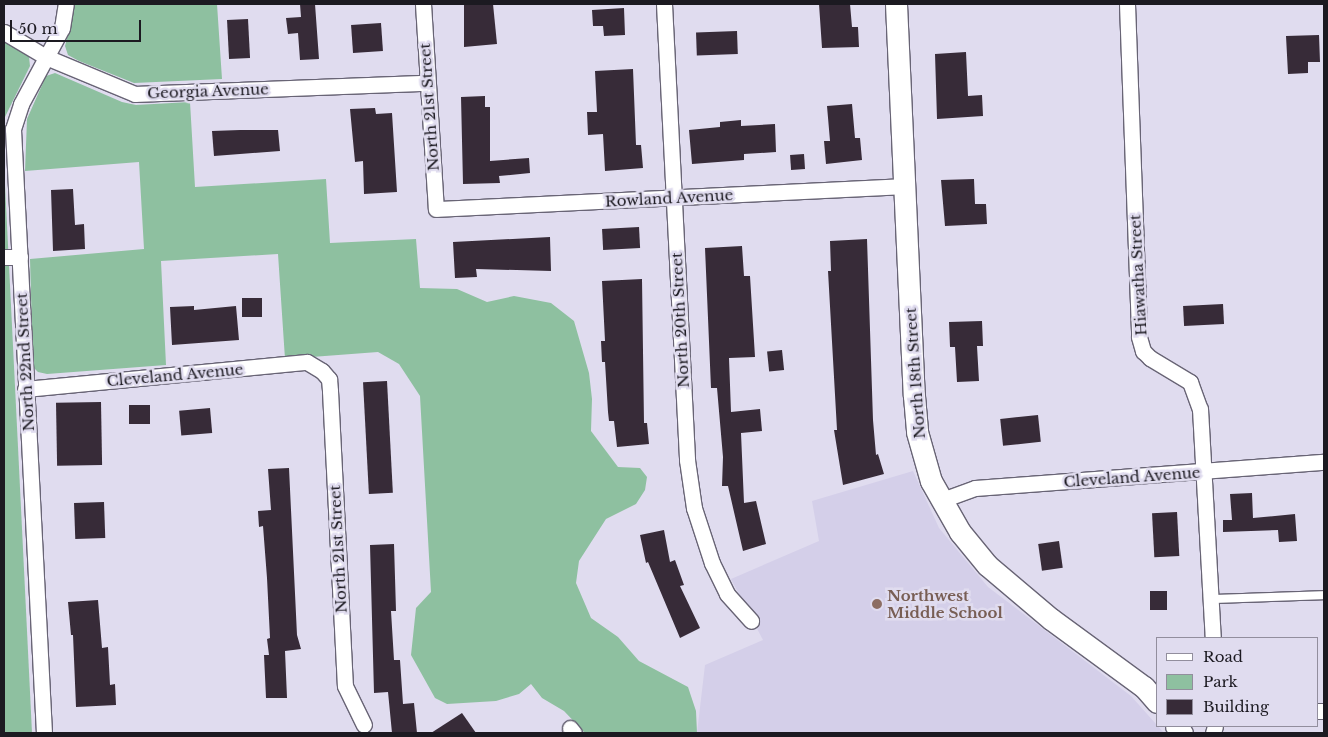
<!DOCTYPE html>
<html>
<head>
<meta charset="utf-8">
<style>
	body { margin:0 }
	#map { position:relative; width:1328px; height:737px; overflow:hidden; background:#e0dcef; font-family:"Libre Baskerville",serif }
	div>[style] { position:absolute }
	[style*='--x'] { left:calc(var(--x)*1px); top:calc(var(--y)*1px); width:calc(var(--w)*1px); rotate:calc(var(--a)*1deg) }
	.built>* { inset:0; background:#d4cfe9 }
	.green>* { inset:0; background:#8ec0a0 }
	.building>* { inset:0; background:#372b38; transform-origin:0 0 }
	.roads { filter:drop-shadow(1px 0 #686475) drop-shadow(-1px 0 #686475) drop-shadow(0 1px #686475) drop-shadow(0 -1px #686475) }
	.lane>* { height:8px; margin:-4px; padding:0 4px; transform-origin:4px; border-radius:4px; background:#fff }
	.street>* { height:15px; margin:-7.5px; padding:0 7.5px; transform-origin:7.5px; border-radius:7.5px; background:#fff }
	.secondary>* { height:21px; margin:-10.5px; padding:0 10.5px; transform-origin:10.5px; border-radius:10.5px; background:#fff }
	.dots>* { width:14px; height:14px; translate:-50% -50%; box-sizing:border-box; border:2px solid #e0dcef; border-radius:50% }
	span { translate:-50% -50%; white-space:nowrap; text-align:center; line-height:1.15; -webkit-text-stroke:5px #e0dcef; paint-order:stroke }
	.street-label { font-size:15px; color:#1c1a21 }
	.education-label { font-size:15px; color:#785e54; font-weight:700 }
	.left { translate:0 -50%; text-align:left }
	.frame { position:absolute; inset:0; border:5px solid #1c1a21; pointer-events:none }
	.legend { position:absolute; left:1156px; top:637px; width:162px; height:90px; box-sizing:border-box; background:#e0dcef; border:1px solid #928e9d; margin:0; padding:6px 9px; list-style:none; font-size:15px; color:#1c1a21 }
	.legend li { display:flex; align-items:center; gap:10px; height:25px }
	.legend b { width:25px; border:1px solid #928e9d }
	.scale { position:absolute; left:10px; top:20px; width:131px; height:22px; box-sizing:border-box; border:2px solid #1c1a21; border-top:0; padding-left:6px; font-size:15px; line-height:18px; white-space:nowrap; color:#1c1a21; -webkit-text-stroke:4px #e0dcef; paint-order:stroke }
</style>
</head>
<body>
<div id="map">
	<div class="built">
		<i style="clip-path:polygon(913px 471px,939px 528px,988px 587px,1131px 696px,1164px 733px,697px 733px,705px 665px,763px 640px,731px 579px,819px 541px,812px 501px)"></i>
	</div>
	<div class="green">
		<i style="clip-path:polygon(72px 4px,217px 4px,222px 79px,134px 83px,79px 61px,68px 55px,65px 46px,72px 20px)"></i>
		<i style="clip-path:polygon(4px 38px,22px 48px,29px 57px,30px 66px,4px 119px)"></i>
		<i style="clip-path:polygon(55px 73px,122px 102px,136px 105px,190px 102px,195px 187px,326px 179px,330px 243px,416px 239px,420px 288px,457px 289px,487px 302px,514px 296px,551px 303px,574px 321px,589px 373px,592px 399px,591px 431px,618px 467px,640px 468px,647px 477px,645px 490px,636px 504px,606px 519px,579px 561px,576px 583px,591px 618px,618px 637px,639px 661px,688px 687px,696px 711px,697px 733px,585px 733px,564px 711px,542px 698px,531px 684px,519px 694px,496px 701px,447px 704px,435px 698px,411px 655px,416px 608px,431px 592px,420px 396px,399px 364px,378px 352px,285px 359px,278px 254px,161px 261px,166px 365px,47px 374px,38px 372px,33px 367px,30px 259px,144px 249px,139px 162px,25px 171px,27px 119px,46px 76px)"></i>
		<i style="clip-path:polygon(4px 164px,18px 447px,32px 733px,4px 733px)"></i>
	</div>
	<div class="building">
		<i style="clip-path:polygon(300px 4px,315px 4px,319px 59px,300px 60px,298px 33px,288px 34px,286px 18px,301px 17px)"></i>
		<i style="clip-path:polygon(464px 4px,493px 4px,497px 44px,464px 47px)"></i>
		<i style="clip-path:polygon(819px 4px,850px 4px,852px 27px,858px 27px,859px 47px,822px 48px)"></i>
		<i style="clip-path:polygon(624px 8px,625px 35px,604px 36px,603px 26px,593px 26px,592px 10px)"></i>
		<i style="left:248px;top:19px;width:39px;height:21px;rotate:87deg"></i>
		<i style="left:381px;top:23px;width:28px;height:30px;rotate:86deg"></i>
		<i style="left:737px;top:31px;width:23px;height:41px;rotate:88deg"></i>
		<i style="clip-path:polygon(1319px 35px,1320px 62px,1308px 62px,1308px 73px,1288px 74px,1286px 36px)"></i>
		<i style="clip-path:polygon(966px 52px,968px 96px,982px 95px,983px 116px,937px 119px,935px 54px)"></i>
		<i style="clip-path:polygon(633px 69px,636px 145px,641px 145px,643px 168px,605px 171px,603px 134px,588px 135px,587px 112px,597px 112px,595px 71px)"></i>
		<i style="clip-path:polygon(485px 96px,485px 107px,490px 107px,490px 161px,529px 158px,530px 173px,499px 176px,500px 183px,463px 184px,461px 97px)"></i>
		<i style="clip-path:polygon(852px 104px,855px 138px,860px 138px,862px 160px,826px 164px,824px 141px,830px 141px,827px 106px)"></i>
		<i style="clip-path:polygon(375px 108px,376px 114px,392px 113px,397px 192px,364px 194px,363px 161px,355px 162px,350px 109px)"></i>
		<i style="clip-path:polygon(741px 120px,741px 126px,775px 124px,776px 152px,744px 154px,744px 160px,692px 164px,689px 130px,720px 127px,720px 122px)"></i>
		<i style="clip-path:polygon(240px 130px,278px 130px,280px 151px,214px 156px,212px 131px)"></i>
		<i style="left:804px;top:154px;width:15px;height:14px;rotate:86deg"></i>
		<i style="clip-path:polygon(974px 179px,975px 204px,986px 204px,987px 224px,945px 226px,941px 180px)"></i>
		<i style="clip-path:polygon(73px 189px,75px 225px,84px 224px,85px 249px,53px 251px,51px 190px)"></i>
		<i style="left:639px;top:227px;width:21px;height:37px;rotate:87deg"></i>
		<i style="clip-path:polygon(550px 237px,551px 271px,476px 269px,477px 277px,455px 278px,453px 242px)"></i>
		<i style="clip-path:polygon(867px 239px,873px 420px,876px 455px,878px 454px,884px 474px,843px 485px,834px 430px,837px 430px,828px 271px,831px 271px,830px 241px)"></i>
		<i style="clip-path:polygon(742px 246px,744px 276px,750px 276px,755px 357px,729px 358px,731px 412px,760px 409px,762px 431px,741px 433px,744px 503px,756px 501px,766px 544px,743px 551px,728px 486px,722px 486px,723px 457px,717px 388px,711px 388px,705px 248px)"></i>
		<i style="clip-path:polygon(642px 279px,644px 423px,647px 423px,649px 444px,617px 447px,614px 421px,609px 421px,608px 412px,605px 362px,602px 362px,601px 341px,605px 341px,602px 281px)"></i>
		<i style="left:262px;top:298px;width:19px;height:20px;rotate:90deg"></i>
		<i style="left:1223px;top:304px;width:20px;height:40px;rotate:87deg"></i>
		<i style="clip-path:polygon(194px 306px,194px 310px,236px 306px,239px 340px,172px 345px,170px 307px)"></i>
		<i style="clip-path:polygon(982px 321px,983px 346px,977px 346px,979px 381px,957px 382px,955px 347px,950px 347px,949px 322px)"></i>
		<i style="left:782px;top:350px;width:20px;height:15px;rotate:84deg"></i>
		<i style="left:387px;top:381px;width:112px;height:24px;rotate:87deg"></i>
		<i style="left:101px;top:402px;width:63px;height:45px;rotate:89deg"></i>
		<i style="left:150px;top:405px;width:19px;height:21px;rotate:90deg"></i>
		<i style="left:210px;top:408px;width:25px;height:31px;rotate:85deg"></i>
		<i style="left:1038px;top:415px;width:27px;height:38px;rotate:84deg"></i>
		<i style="clip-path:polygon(289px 468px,297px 635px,301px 649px,285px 651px,287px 698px,266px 698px,264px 655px,269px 655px,267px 639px,270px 638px,267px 578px,263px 526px,259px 527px,258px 511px,271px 510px,268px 469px)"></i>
		<i style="clip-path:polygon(1252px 493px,1253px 518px,1295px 514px,1297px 541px,1279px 542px,1278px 530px,1223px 532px,1223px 520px,1232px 520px,1230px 494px)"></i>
		<i style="left:104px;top:502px;width:36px;height:30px;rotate:88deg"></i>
		<i style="left:1177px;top:512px;width:44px;height:25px;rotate:87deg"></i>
		<i style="clip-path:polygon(664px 530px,670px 562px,675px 560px,684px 585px,680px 586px,700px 628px,680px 638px,648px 562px,646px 563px,640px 535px)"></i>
		<i style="left:1059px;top:541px;width:27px;height:21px;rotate:82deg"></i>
		<i style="clip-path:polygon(394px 544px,396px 611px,391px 611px,394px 660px,400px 660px,403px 704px,414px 703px,417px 733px,392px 733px,388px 692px,374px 693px,370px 545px)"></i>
		<i style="left:1167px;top:591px;width:19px;height:17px;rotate:90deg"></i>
		<i style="clip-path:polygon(98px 600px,102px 648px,108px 647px,110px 685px,115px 684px,116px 705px,76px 707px,73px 635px,71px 635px,68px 602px)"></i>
		<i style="clip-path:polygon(462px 713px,476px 733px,431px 733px)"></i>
	</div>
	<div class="roads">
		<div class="lane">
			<i style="--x:1211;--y:599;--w:113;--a:-2"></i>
		</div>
		<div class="street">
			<i style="--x:423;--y:4;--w:205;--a:86.4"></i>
			<i style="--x:436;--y:209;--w:468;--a:-2.8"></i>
			<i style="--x:664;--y:4;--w:457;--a:87.1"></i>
			<i style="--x:687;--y:460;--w:49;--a:81.7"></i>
			<i style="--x:694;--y:508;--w:58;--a:71.9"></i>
			<i style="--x:712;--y:563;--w:34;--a:64"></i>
			<i style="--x:727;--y:594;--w:36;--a:48"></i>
			<i style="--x:1127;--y:4;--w:333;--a:87.9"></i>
			<i style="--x:1139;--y:337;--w:15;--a:74"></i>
			<i style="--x:1143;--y:351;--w:10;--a:45"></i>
			<i style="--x:1150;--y:358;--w:47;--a:31"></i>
			<i style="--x:1190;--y:382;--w:29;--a:70"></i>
			<i style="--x:1200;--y:409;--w:229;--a:86.8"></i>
			<i style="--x:4;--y:32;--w:49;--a:30.8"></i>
			<i style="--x:46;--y:57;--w:96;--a:22.6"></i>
			<i style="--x:135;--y:94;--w:291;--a:-2.2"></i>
			<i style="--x:4;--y:257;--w:16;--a:0"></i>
			<i style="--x:25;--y:389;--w:283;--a:-5.5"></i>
			<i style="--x:307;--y:362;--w:17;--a:31"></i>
			<i style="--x:322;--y:371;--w:11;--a:49"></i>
			<i style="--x:329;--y:379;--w:12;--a:85"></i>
			<i style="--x:330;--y:391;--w:295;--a:87.1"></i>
			<i style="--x:345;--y:686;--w:43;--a:64"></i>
			<i style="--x:942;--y:500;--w:35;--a:-20"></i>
			<i style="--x:975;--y:488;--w:350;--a:-4.3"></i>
			<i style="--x:1317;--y:711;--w:7;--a:0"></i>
			<i style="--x:570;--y:728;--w:6;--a:51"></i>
			<i style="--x:44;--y:733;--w:605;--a:-92.94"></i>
			<i style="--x:13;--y:129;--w:26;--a:-72"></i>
			<i style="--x:21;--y:104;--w:86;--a:-61.7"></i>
			<i style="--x:62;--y:28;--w:24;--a:-81"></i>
			<i style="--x:1213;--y:733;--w:7;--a:-74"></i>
		</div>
		<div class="secondary">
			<i style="--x:896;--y:4;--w:392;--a:87.4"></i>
			<i style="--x:914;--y:396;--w:36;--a:85"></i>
			<i style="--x:917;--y:432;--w:51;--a:74.1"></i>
			<i style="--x:931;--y:481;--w:59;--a:60.4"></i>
			<i style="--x:960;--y:532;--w:43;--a:50.7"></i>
			<i style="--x:987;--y:565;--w:84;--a:40.2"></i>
			<i style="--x:1051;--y:619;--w:115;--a:36.2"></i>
			<i style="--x:1144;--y:687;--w:20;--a:49"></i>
			<i style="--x:1176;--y:726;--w:9;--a:49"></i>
		</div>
	</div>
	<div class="dots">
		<i style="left:877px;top:604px;background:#8d6e63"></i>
	</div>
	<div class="street-label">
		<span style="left:208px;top:91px;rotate:-2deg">Georgia Avenue</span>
		<span style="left:429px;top:107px;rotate:-94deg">North 21st Street</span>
		<span style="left:669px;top:198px;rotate:-3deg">Rowland Avenue</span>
		<span style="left:1138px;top:275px;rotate:-93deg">Hiawatha Street</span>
		<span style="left:680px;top:320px;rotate:-93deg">North 20th Street</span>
		<span style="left:25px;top:362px;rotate:-93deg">North 22nd Street</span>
		<span style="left:915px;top:373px;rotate:-94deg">North 18th Street</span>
		<span style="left:175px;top:375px;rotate:-5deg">Cleveland Avenue</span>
		<span style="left:1132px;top:477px;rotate:-4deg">Cleveland Avenue</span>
		<span style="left:338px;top:549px;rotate:-93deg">North 21st Street</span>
	</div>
	<div class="education-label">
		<span class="left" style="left:887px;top:604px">Northwest<br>Middle School</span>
	</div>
	<div class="frame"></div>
	<ul class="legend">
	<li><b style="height:6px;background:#fff"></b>Road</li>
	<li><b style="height:14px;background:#8ec0a0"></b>Park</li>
	<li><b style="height:14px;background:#372b38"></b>Building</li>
	</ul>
	<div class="scale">50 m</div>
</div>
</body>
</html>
